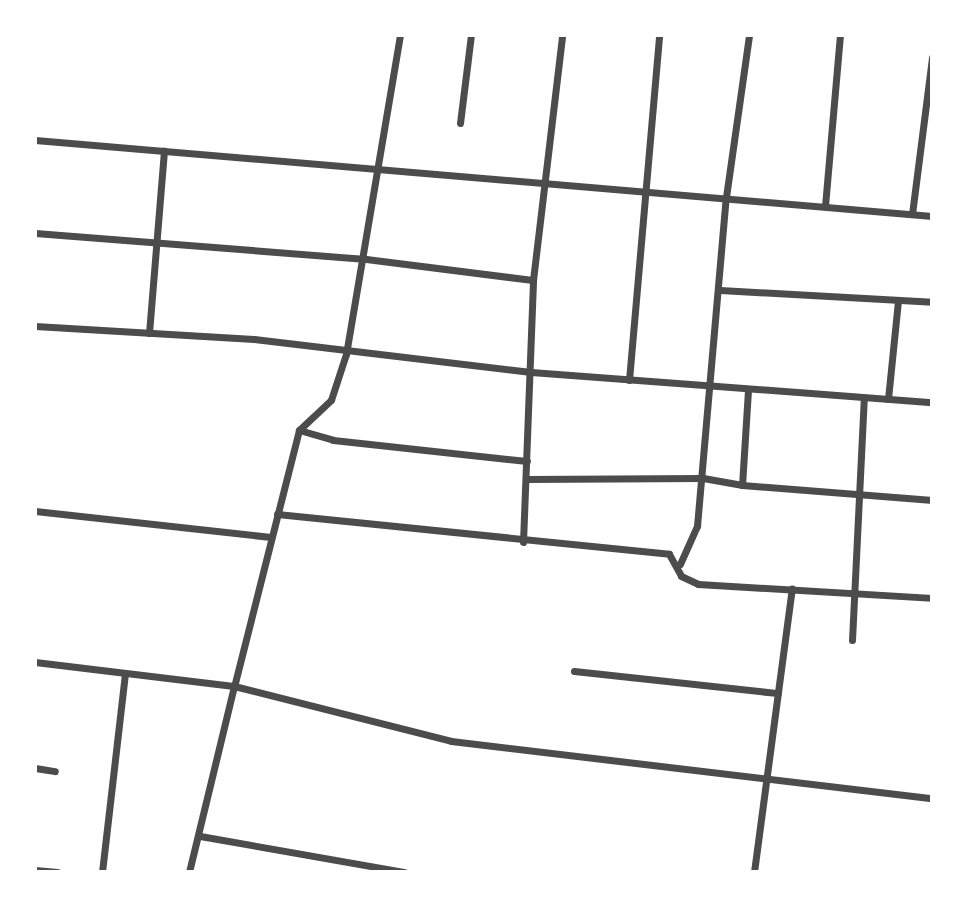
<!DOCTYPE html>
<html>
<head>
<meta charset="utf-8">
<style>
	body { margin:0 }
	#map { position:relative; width:967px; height:907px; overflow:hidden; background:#fff; font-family:Arial,sans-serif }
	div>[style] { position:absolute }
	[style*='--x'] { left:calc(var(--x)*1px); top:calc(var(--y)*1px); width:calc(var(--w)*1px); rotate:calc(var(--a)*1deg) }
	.minor>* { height:7px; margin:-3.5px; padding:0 3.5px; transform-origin:3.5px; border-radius:3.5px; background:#4c4c4c }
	span { translate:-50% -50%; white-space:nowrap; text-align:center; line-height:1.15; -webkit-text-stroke:5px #fff; paint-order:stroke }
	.frame { position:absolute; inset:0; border:37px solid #fff; pointer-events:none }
</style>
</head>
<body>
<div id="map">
	<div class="minor">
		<i style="--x:400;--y:35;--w:324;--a:99.6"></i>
		<i style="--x:346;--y:354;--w:48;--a:108.1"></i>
		<i style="--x:331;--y:400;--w:44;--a:136.8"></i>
		<i style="--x:299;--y:430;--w:264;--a:104.2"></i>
		<i style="--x:234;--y:686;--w:224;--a:14.2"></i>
		<i style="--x:451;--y:741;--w:484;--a:6.8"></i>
		<i style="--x:460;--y:123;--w:89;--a:-82.9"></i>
		<i style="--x:35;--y:140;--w:900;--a:4.84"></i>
		<i style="--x:825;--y:206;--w:172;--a:-85"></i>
		<i style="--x:912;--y:214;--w:158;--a:-82.7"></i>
		<i style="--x:35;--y:233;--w:332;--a:4.5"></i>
		<i style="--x:366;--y:259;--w:168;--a:7.2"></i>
		<i style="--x:720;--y:290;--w:212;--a:3.2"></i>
		<i style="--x:35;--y:326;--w:219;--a:3.4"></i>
		<i style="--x:254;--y:339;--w:279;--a:6.8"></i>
		<i style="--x:531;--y:372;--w:402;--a:4.3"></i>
		<i style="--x:149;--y:333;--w:183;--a:-85.3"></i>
		<i style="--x:629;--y:380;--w:346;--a:-85"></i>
		<i style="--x:748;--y:390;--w:95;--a:93.6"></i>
		<i style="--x:742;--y:485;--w:191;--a:4.5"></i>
		<i style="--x:888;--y:399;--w:99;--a:-84.2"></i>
		<i style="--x:299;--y:430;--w:35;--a:16"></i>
		<i style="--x:333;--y:440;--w:195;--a:6.2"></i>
		<i style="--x:526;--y:479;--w:177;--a:-0.3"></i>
		<i style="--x:703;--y:478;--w:40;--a:10"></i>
		<i style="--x:35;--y:511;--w:237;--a:6.3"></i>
		<i style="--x:277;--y:514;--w:394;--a:5.8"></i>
		<i style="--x:669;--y:554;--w:25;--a:61"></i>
		<i style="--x:681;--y:576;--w:19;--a:25"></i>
		<i style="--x:698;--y:584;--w:234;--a:3.4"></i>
		<i style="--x:523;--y:542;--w:262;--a:-87.8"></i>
		<i style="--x:533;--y:280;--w:247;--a:-83.2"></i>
		<i style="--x:680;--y:564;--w:42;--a:-65.9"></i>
		<i style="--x:697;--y:526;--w:330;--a:-85"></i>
		<i style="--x:726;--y:197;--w:164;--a:-81.9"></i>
		<i style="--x:852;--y:640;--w:242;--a:-87.2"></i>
		<i style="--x:35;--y:662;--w:200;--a:6.9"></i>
		<i style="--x:234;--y:686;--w:191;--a:103.6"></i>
		<i style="--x:574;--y:671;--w:205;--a:6.2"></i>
		<i style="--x:35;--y:768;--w:20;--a:9"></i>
		<i style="--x:200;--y:836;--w:208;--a:10"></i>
		<i style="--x:35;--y:870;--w:22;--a:5"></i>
		<i style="--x:102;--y:872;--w:200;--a:-83.4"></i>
		<i style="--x:754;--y:872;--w:286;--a:-82.4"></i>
	</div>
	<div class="frame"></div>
</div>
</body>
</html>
